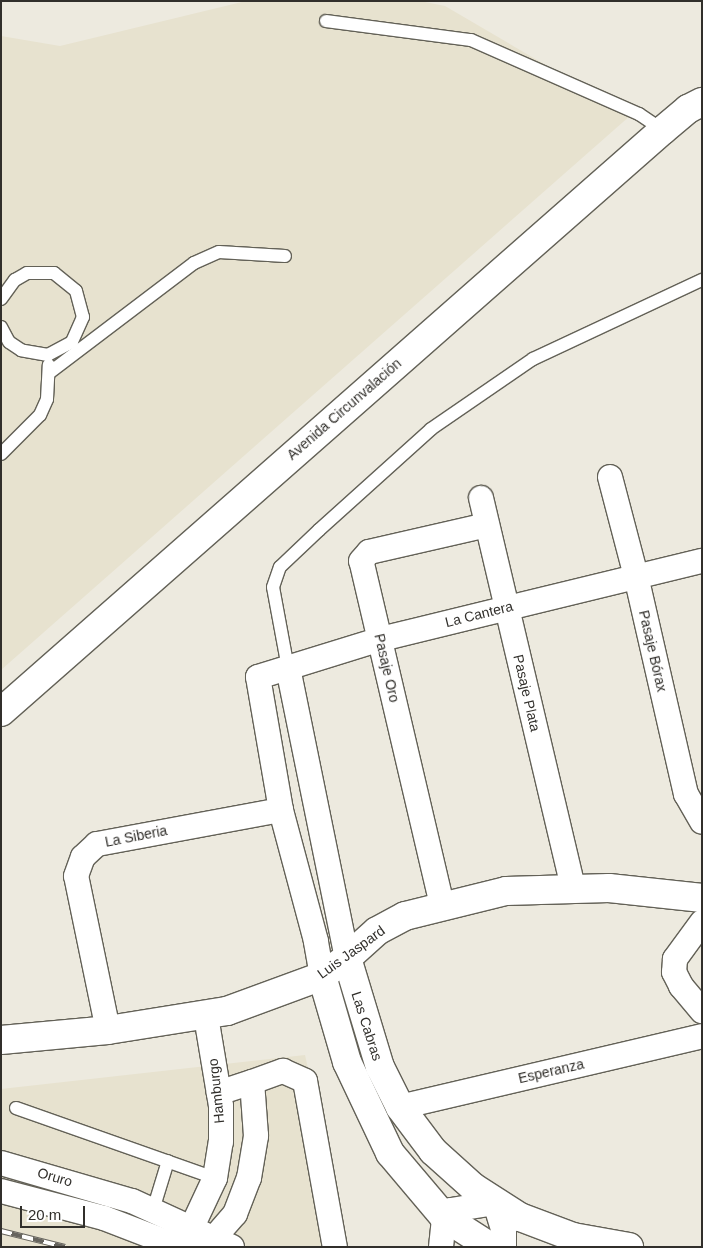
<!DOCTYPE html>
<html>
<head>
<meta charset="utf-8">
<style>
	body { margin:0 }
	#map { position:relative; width:703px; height:1248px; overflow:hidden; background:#edeadf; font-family:Helvetica,sans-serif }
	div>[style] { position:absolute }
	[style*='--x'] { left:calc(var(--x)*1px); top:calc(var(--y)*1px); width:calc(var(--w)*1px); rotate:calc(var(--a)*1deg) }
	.built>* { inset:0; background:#e7e2cf }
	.roads { filter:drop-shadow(1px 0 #636157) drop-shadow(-1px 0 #636157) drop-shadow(0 1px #636157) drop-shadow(0 -1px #636157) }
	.service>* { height:12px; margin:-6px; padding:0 6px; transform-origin:6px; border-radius:6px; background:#fff }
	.minor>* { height:24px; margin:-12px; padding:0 12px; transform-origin:12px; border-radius:12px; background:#fff }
	.tertiary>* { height:28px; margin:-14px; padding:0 14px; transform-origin:14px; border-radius:14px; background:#fff }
	.primary>* { height:28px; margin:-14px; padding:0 14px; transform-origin:14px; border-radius:14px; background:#fff }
	.rail>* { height:5.5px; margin-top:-2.75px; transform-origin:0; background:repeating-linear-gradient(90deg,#fff 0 11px,#66645e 0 22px); box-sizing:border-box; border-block:1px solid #66645e }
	span { translate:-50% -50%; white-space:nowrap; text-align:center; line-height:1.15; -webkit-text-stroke:4px #fff; paint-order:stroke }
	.street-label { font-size:14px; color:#312f2b }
	.frame { position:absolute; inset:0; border:2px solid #312f2b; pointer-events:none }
	.scale { position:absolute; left:20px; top:1206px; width:65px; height:22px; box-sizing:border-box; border:2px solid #312f2b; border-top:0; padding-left:6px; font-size:15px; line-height:18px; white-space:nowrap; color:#312f2b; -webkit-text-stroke:4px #fff; paint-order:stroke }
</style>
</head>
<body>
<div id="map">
	<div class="built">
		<i style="clip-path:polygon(246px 1px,420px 1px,445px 6px,631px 115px,1px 670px,1px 36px,60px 46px)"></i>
		<i style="clip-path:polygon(305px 1055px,347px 1247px,1px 1247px,1px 1089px)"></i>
	</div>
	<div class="roads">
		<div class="service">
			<i style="--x:326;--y:21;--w:146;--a:7.5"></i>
			<i style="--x:471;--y:40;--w:184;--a:23.8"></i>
			<i style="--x:639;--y:114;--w:29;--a:34"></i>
			<i style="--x:1;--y:299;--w:24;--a:-54"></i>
			<i style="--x:15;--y:280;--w:14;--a:-30"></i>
			<i style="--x:27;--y:273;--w:27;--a:0"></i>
			<i style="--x:54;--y:273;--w:28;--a:39"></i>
			<i style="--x:76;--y:291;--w:27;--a:75"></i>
			<i style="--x:83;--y:317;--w:27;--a:114"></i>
			<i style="--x:72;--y:342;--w:27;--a:152"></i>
			<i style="--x:48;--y:355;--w:27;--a:-170"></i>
			<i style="--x:21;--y:350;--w:14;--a:-146"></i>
			<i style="--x:9;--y:342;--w:17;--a:-118"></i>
			<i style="--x:49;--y:373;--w:182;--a:-37.2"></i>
			<i style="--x:194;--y:263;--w:27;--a:-24"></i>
			<i style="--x:219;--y:252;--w:66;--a:3.5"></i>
			<i style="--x:1;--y:454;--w:55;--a:-45"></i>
			<i style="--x:40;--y:415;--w:17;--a:-66"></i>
			<i style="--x:47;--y:399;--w:34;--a:-87"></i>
			<i style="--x:288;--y:668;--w:82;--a:-100.5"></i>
			<i style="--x:273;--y:587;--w:21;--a:-71"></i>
			<i style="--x:280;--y:567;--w:54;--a:-43.5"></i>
			<i style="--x:319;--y:530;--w:151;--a:-42"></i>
			<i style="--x:431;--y:429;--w:124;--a:-34.5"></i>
			<i style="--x:533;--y:359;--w:187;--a:-25.1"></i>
			<i style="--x:16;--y:1108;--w:211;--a:19.4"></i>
			<i style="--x:153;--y:1210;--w:51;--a:-73"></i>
		</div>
		<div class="minor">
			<i style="--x:610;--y:477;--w:102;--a:75.3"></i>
			<i style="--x:636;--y:576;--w:224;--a:77.1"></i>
			<i style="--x:686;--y:794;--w:32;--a:60"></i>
			<i style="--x:481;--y:498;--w:400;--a:76.7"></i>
			<i style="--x:288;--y:668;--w:296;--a:78.5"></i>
			<i style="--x:442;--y:905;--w:353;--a:-103.2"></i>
			<i style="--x:361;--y:561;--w:12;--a:-48"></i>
			<i style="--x:369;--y:552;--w:121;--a:-12.9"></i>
			<i style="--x:702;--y:922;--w:46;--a:126.1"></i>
			<i style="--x:675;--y:959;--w:13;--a:94"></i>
			<i style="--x:674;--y:972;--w:16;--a:63"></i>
			<i style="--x:681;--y:986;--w:33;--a:50"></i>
			<i style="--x:322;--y:976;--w:36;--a:-100"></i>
			<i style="--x:316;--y:941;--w:136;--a:-105"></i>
			<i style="--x:281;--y:810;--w:135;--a:-99.8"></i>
			<i style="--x:258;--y:677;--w:129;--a:-17.2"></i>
			<i style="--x:381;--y:639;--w:330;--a:-13.7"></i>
			<i style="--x:108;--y:1030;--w:157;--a:-101.7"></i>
			<i style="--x:76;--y:876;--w:20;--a:-70"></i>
			<i style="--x:83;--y:857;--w:19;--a:-43"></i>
			<i style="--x:97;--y:844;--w:187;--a:-10.5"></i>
			<i style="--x:252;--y:1082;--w:33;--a:-20"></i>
			<i style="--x:283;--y:1071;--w:24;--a:24"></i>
			<i style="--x:305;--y:1081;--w:169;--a:79.8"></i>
			<i style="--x:400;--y:1107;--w:310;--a:-13.2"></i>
			<i style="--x:1;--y:1163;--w:136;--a:16.2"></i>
			<i style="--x:132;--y:1201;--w:110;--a:24.7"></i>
			<i style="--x:1;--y:1191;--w:106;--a:14.7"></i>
			<i style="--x:104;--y:1218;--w:80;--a:21.1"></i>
			<i style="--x:199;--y:1241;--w:15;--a:-11"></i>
			<i style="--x:214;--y:1238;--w:32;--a:-49"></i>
			<i style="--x:235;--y:1214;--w:39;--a:-69"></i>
			<i style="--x:249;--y:1178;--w:43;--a:-80.5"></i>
			<i style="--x:256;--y:1136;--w:54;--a:-94.2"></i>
			<i style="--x:252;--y:1082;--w:35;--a:162"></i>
			<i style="--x:178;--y:1247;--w:24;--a:-55"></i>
			<i style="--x:192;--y:1227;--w:54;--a:-64.9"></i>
			<i style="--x:215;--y:1178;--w:36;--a:-81"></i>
			<i style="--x:221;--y:1142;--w:36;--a:-90"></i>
			<i style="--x:221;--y:1106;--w:91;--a:-99.5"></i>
			<i style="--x:441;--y:1247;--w:30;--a:-84"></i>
			<i style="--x:444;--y:1217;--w:10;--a:-45"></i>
			<i style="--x:451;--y:1210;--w:45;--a:-9"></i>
			<i style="--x:495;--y:1203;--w:30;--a:73"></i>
			<i style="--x:504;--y:1232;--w:15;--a:90"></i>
		</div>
		<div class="tertiary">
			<i style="--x:347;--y:958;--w:40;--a:-42"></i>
			<i style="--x:377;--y:931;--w:32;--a:-28"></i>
			<i style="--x:405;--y:916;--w:104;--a:-13.9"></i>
			<i style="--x:506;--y:891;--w:103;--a:-1.7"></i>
			<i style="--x:609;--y:888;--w:94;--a:6.1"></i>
		</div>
		<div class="primary">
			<i style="--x:1;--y:712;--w:881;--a:-41.32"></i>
			<i style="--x:663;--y:130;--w:33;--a:-40"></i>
			<i style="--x:688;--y:109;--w:16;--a:-27"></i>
			<i style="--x:322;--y:976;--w:90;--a:73.8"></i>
			<i style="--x:347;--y:1062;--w:101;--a:64.7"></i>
			<i style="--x:390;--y:1153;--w:84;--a:49.8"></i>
			<i style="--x:444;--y:1217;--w:56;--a:32.6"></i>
			<i style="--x:1;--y:1040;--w:107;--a:-5.3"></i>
			<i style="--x:108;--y:1030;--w:121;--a:-9.1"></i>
			<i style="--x:227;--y:1011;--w:101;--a:-20.2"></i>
			<i style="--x:322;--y:976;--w:31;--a:-36"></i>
			<i style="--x:347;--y:958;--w:114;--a:73.2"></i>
			<i style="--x:380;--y:1067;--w:45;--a:63.4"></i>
			<i style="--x:400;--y:1107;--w:55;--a:53.1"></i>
			<i style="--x:433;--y:1151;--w:54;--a:42"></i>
			<i style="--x:473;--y:1187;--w:56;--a:32.6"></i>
			<i style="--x:520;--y:1217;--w:57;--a:20.7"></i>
			<i style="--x:573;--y:1237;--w:57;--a:10.1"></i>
		</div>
	</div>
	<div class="rail">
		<i style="--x:1;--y:1231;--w:66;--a:14"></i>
	</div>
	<div class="street-label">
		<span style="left:344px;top:409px;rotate:-41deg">Avenida Circunvalación</span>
		<span style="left:479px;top:614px;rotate:-14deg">La Cantera</span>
		<span style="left:653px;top:651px;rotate:77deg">Pasaje Bórax</span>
		<span style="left:387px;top:668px;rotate:77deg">Pasaje Oro</span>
		<span style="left:527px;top:693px;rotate:77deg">Pasaje Plata</span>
		<span style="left:136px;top:836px;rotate:-11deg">La Siberia</span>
		<span style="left:351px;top:952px;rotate:-36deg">Luis Jaspard</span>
		<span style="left:367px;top:1026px;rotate:72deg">Las Cabras</span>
		<span style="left:551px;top:1071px;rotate:-13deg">Esperanza</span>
		<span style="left:216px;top:1091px;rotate:-96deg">Hamburgo</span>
		<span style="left:55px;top:1177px;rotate:16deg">Oruro</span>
	</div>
	<div class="frame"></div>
	<div class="scale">20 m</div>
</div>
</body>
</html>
